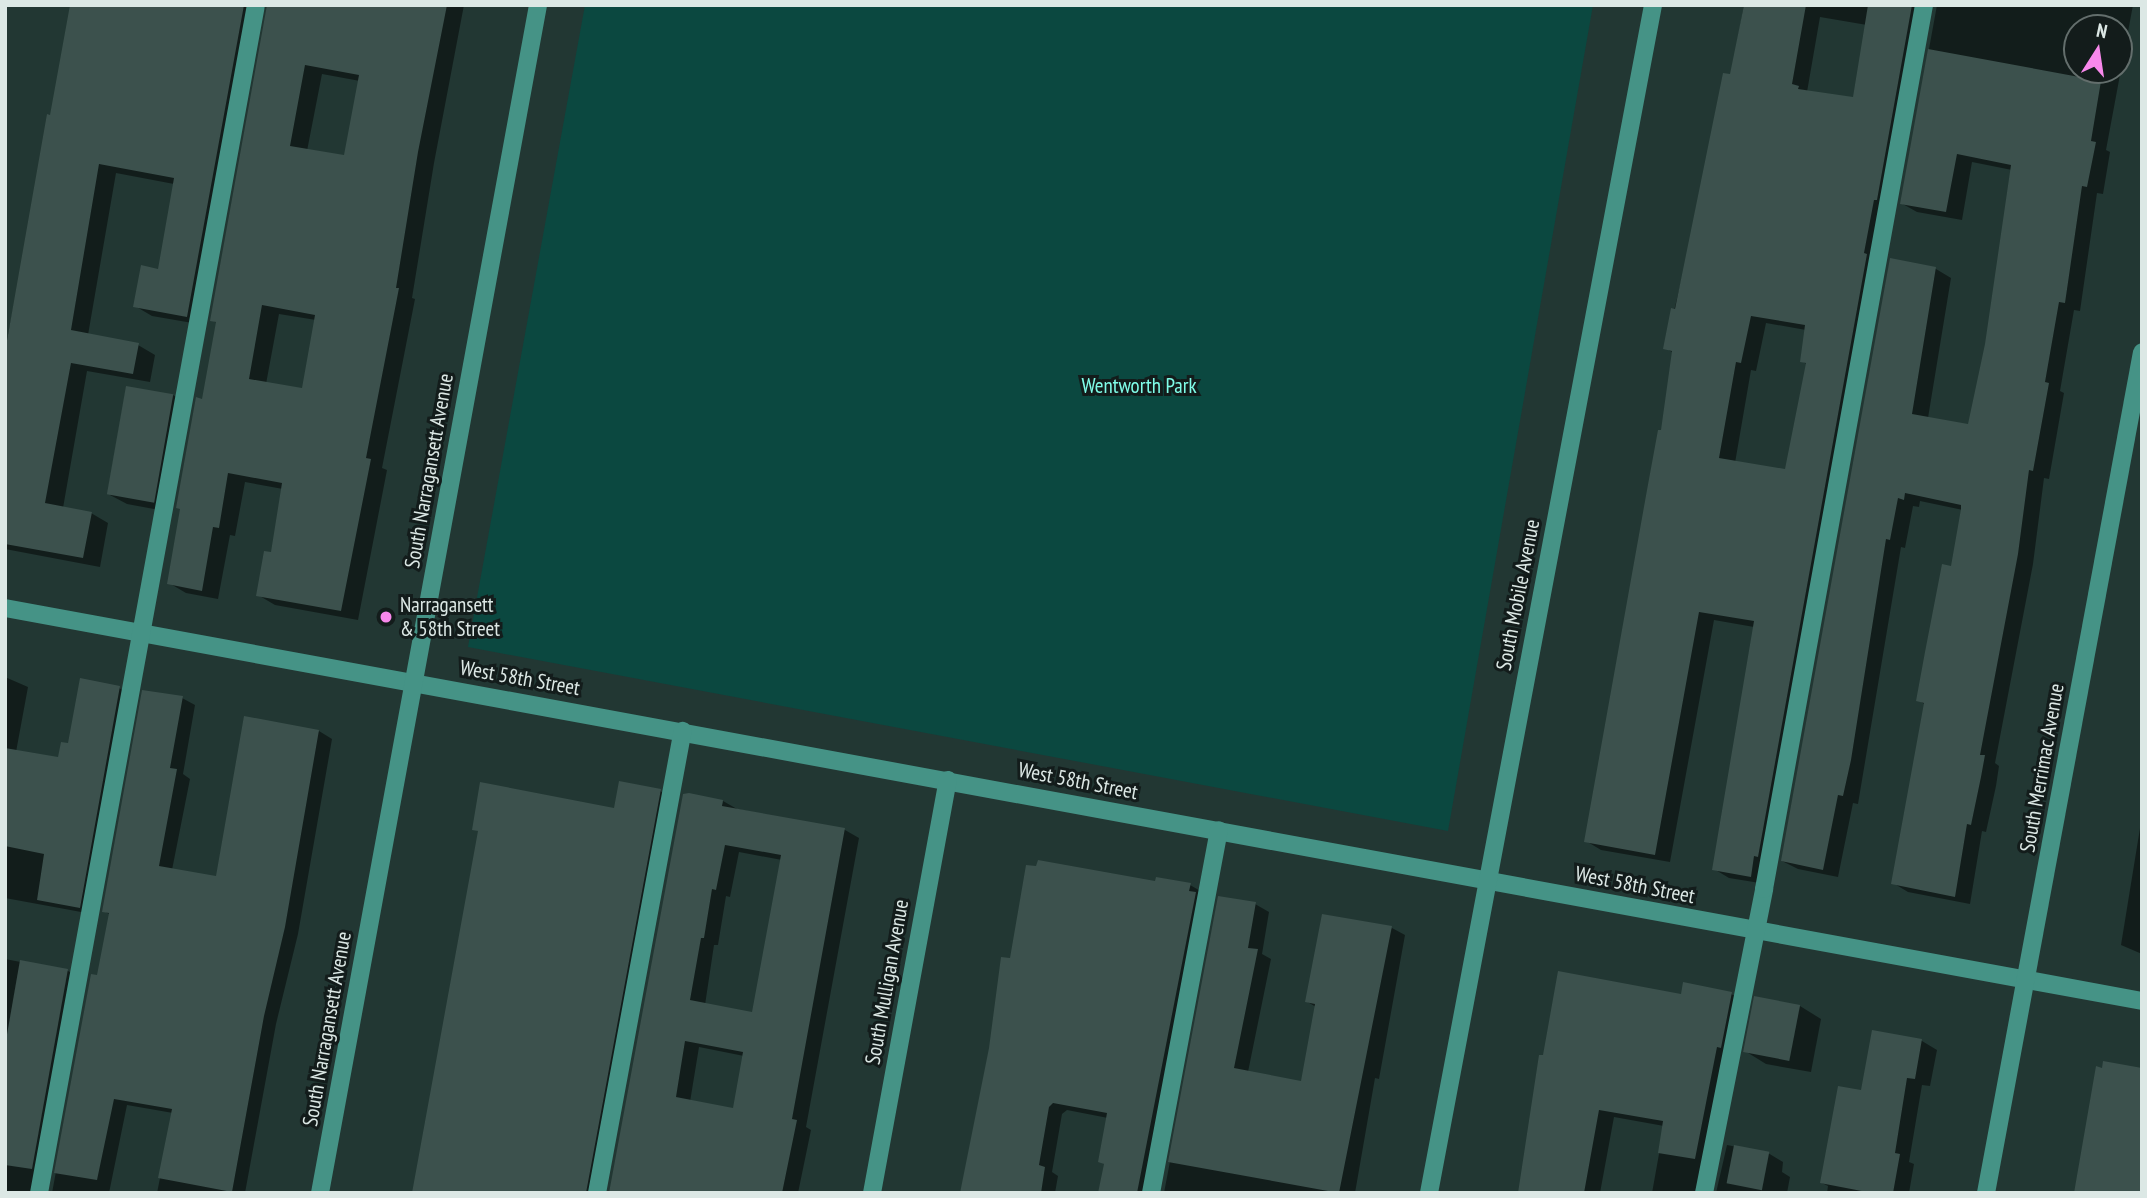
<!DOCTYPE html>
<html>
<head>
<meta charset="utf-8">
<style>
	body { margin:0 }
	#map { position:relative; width:2147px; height:1198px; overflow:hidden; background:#223733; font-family:"PT Sans Narrow",sans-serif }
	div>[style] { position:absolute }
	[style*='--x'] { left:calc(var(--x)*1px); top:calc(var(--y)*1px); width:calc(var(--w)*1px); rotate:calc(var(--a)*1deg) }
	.green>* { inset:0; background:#0b4840 }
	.shadow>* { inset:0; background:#0007 }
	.building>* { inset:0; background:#3c514d; transform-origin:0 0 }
	.minor>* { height:18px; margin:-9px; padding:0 9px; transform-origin:9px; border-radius:9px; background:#459386 }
	.dots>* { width:19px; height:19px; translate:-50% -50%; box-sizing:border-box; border:4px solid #131c1b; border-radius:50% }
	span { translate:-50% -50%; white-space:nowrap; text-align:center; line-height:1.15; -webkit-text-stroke:6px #131c1b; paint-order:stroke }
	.park-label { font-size:21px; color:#7ffce8 }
	.street-label { font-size:21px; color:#dce8e5 }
	.poi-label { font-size:21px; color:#dce8e5 }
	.left { translate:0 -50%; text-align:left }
	.frame { position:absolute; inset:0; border:7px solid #dce8e5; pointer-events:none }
	.north { position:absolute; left:2063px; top:14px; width:70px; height:70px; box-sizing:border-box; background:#131c1b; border:2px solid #636e6c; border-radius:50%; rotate:12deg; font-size:19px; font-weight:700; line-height:28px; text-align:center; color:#dce8e5 }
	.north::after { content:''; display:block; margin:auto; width:24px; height:32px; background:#f888eb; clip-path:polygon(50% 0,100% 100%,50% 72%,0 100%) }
</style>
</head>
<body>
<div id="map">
	<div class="green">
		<i style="clip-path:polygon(585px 5px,1593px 5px,1448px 831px,468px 647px)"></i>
	</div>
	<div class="shadow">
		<i style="clip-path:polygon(72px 5px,267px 5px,261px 13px,204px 325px,152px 316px,135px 306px,159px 271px,174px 184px,116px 173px,88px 335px,138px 345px,155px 355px,150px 382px,87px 371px,63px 508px,91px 513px,108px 523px,100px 567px,5px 549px,5px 351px)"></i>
		<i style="clip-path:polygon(evenodd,269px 5px,464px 5px,434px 163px,412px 298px,415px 299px,382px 468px,387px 470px,358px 620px,275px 605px,258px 595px,273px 554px,283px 489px,245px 482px,235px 536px,230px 535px,218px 599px,186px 593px,169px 583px,217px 323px,212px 320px,269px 5px,322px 74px,360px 81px,346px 157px,307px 151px,322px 74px,269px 5px,279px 314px,316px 320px,303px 390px,266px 384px,279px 314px)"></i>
		<i style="clip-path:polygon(evenodd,1744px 5px,1933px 5px,1928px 12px,1766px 884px,1729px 878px,1714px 869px,1754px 627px,1714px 620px,1670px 862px,1601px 850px,1586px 841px,1663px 432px,1674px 353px,1665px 348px,1731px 76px,1744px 5px,1820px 17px,1867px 25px,1854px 99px,1807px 92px,1820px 17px,1744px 5px,1766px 323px,1806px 330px,1802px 361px,1808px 365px,1787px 471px,1735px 463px,1751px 370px,1756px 371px,1766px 323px)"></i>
		<i style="clip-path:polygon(evenodd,1937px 5px,2133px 5px,2106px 150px,2110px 152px,2103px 194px,2097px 193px,2080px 311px,2074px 310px,2060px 391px,2064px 393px,2049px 479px,2044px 478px,2033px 564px,1995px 763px,1999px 766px,1996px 786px,1986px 832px,1982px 831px,1970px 904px,1908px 892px,1893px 883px,1926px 705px,1918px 700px,1953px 568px,1963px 510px,1920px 501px,1919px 507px,1913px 506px,1905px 548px,1901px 547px,1858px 804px,1853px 803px,1838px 877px,1798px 869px,1782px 861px,1891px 260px,1936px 269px,1951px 278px,1928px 418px,1969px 426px,1992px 315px,2012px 170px,1972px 162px,1962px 220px,1917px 212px,1901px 203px,1937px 5px,2077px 28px,2119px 28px,2119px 70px,2077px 70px,2077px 28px)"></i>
		<i style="clip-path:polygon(127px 388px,173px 395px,189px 405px,170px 512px,127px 504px,110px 495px)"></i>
		<i style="clip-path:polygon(5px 677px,28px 687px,16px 752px,59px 759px,119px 688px,132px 695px,92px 914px,5px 898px)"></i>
		<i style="clip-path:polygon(182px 698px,195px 705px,183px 774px,190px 779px,172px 870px,217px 878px,319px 731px,332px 739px,298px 934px,276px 1024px,245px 1193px,157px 1193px,173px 1113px,127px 1105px,109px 1193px,52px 1193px,92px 976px,98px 977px,111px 915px,104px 911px)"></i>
		<i style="clip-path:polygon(660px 791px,674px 799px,601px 1193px,414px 1193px,480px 832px,474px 829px,616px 810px)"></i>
		<i style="clip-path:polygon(evenodd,723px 801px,737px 809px,845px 830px,859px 838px,806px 1127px,811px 1130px,798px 1193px,610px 1193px,723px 801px,739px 852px,782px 860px,754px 1014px,705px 1005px,714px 945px,718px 945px,726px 896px,730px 897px,739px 852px,723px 801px,699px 1047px,744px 1056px,734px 1110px,690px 1102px,699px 1047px)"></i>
		<i style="clip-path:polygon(2142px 816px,2142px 954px,2121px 945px)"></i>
		<i style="clip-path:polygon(1157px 883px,1190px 885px,1204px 893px,1154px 1193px,1099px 1193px,1105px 1165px,1100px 1161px,1108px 1118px,1067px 1110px,1062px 1114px,1052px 1172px,1058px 1176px,1055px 1193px,962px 1193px,1012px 961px)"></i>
		<i style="clip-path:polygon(1220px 898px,1255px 904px,1269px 912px,1262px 954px,1271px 959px,1248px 1072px,1302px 1083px,1316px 1007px,1306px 1001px,1392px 928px,1405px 935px,1379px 1079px,1375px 1078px,1355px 1193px,1164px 1193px)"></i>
		<i style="clip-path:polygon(5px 959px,68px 971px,81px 978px,41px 1193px,5px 1193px)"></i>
		<i style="clip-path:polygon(1731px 994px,1747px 1002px,1709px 1193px,1652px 1193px,1664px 1126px,1614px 1117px,1600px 1193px,1521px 1193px,1682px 996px)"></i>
		<i style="clip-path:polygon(1800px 1006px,1821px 1019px,1811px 1072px,1766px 1064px,1745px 1051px)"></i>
		<i style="clip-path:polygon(1873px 1032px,1922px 1041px,1937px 1050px,1930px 1086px,1922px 1085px,1909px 1162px,1914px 1164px,1909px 1193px,1827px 1193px,1828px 1186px,1822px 1183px,1863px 1092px)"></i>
		<i style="clip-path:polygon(1727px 1145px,1768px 1153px,1783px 1162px,1782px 1172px,1790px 1177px,1787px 1193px,1716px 1193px)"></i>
	</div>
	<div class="building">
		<i style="clip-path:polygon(70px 5px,244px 5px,187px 317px,133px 307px,141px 265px,158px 269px,174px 178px,99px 164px,71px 330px,139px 343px,133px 374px,71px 363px,45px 503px,92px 512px,83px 558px,5px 544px,5px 352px,47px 114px,50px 115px)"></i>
		<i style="clip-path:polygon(evenodd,267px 5px,447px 5px,418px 152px,396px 288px,399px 288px,366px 458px,371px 459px,341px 611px,256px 596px,264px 551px,271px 552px,282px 483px,228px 473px,219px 528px,213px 527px,202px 591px,167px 584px,180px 509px,176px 508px,196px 397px,202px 399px,216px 322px,210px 321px,267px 5px,305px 65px,359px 75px,344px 155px,290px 146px,305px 65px,267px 5px,262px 305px,315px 315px,302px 388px,249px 379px,262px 305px)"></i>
		<i style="clip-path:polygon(evenodd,1744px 5px,1806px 5px,1792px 84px,1799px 86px,1798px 89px,1853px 97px,1868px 5px,1912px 5px,1877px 200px,1874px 200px,1864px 253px,1867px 254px,1758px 857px,1754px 856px,1751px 877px,1712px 870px,1754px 621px,1699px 612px,1655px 855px,1584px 842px,1647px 490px,1658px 430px,1661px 430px,1672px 351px,1663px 349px,1671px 308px,1675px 309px,1723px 73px,1730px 74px,1744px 5px,1751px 316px,1805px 325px,1800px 362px,1806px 363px,1785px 469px,1719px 458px,1736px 362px,1741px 363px,1751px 316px)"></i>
		<i style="clip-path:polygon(1928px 49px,2101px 81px,2091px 141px,2096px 142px,2087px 187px,2082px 186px,2065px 303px,2059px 302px,2045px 382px,2049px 383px,2033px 471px,2029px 470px,2018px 554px,1980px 755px,1985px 755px,1981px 777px,1971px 825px,1967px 824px,1955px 897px,1891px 884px,1924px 703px,1916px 701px,1925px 652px,1942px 564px,1951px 566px,1961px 509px,1961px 505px,1905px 493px,1904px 500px,1898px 498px,1890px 540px,1886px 539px,1851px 760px,1843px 796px,1838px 795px,1823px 870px,1781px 861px,1890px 258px,1936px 267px,1912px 414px,1968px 424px,1985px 344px,2011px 165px,1957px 154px,1946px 212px,1900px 204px)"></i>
		<i style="left:126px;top:386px;width:48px;height:110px;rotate:10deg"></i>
		<i style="clip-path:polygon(80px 678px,120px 686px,80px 908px,37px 900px,44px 854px,5px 846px,5px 748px,58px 757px,61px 742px,68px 743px)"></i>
		<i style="clip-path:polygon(142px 690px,183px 696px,170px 768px,177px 769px,159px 866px,216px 876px,244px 716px,319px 730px,285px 927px,264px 1016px,232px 1192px,158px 1178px,172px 1109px,114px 1099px,97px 1180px,54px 1173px,91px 974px,97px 975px,109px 913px,102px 912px)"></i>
		<i style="clip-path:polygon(619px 781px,661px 789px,586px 1193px,412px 1193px,478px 831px,472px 830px,480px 782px,614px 808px)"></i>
		<i style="clip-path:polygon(evenodd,689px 793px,723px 800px,722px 806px,845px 828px,792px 1119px,797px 1120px,782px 1193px,609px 1193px,683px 794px,689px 793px,725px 845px,781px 855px,752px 1012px,690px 1000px,701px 938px,704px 938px,712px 889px,716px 890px,725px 845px,689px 793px,685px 1041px,743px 1052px,733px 1108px,676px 1097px,685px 1041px)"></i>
		<i style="clip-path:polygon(1038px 860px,1155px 881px,1156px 877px,1191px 883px,1189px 891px,1196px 892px,1137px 1193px,1098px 1193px,1104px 1164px,1098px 1162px,1107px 1113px,1053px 1103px,1049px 1107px,1039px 1165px,1045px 1167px,1041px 1193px,960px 1193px,989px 1048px,1001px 957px,1010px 958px,1026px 865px,1036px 866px)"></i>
		<i style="clip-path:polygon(1218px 896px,1256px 902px,1248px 948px,1258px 949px,1234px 1068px,1301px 1081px,1315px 1004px,1305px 1002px,1322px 914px,1392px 926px,1339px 1193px,1168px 1162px)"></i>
		<i style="clip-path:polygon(20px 960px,68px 969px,32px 1169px,5px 1165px,5px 1046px)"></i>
		<i style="clip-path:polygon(1558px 971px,1681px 994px,1683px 982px,1732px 992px,1721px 1048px,1717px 1047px,1695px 1159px,1658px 1153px,1663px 1121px,1599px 1110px,1584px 1193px,1518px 1193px,1539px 1055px,1543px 1055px)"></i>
		<i style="left:1754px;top:996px;width:47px;height:57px;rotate:11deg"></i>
		<i style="clip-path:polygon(1872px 1030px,1922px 1039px,1915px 1079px,1907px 1078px,1895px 1153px,1900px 1154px,1893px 1193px,1872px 1193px,1820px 1183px,1838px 1086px,1861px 1090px)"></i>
		<i style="clip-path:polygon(2103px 1061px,2142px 1068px,2142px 1193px,2074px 1193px,2096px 1066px,2102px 1068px)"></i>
		<i style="left:1734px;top:1145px;width:36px;height:39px;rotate:11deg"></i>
	</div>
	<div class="minor">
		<i style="--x:5;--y:608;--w:2173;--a:10.42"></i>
		<i style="--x:39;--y:1193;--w:1208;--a:-79.65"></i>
		<i style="--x:320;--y:1193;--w:1208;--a:-79.6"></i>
		<i style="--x:597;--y:1193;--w:470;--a:-79.5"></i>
		<i style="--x:872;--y:1193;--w:420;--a:-79.6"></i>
		<i style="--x:1151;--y:1193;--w:369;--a:-79.4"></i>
		<i style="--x:1429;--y:1193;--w:1209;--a:-79.32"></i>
		<i style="--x:1704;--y:1193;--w:310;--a:-78.8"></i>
		<i style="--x:1764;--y:889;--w:898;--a:-79.74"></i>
		<i style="--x:1986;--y:1193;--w:855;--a:-79.49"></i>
	</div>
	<div class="dots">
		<i style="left:386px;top:617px;background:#f888eb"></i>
	</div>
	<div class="park-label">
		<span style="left:1139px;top:386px">Wentworth Park</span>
	</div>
	<div class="street-label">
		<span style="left:429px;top:471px;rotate:-80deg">South Narragansett Avenue</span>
		<span style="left:1518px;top:595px;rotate:-79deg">South Mobile Avenue</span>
		<span style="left:520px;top:678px;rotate:10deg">West 58th Street</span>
		<span style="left:2042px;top:768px;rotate:-80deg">South Merrimac Avenue</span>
		<span style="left:1078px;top:781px;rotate:11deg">West 58th Street</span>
		<span style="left:1635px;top:885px;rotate:11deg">West 58th Street</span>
		<span style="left:887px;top:982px;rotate:-80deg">South Mulligan Avenue</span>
		<span style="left:327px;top:1029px;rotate:-80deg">South Narragansett Avenue</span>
	</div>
	<div class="poi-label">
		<span class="left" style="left:400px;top:617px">Narragansett<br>&amp; 58th Street</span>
	</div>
	<div class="frame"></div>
	<div class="north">N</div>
</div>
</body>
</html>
